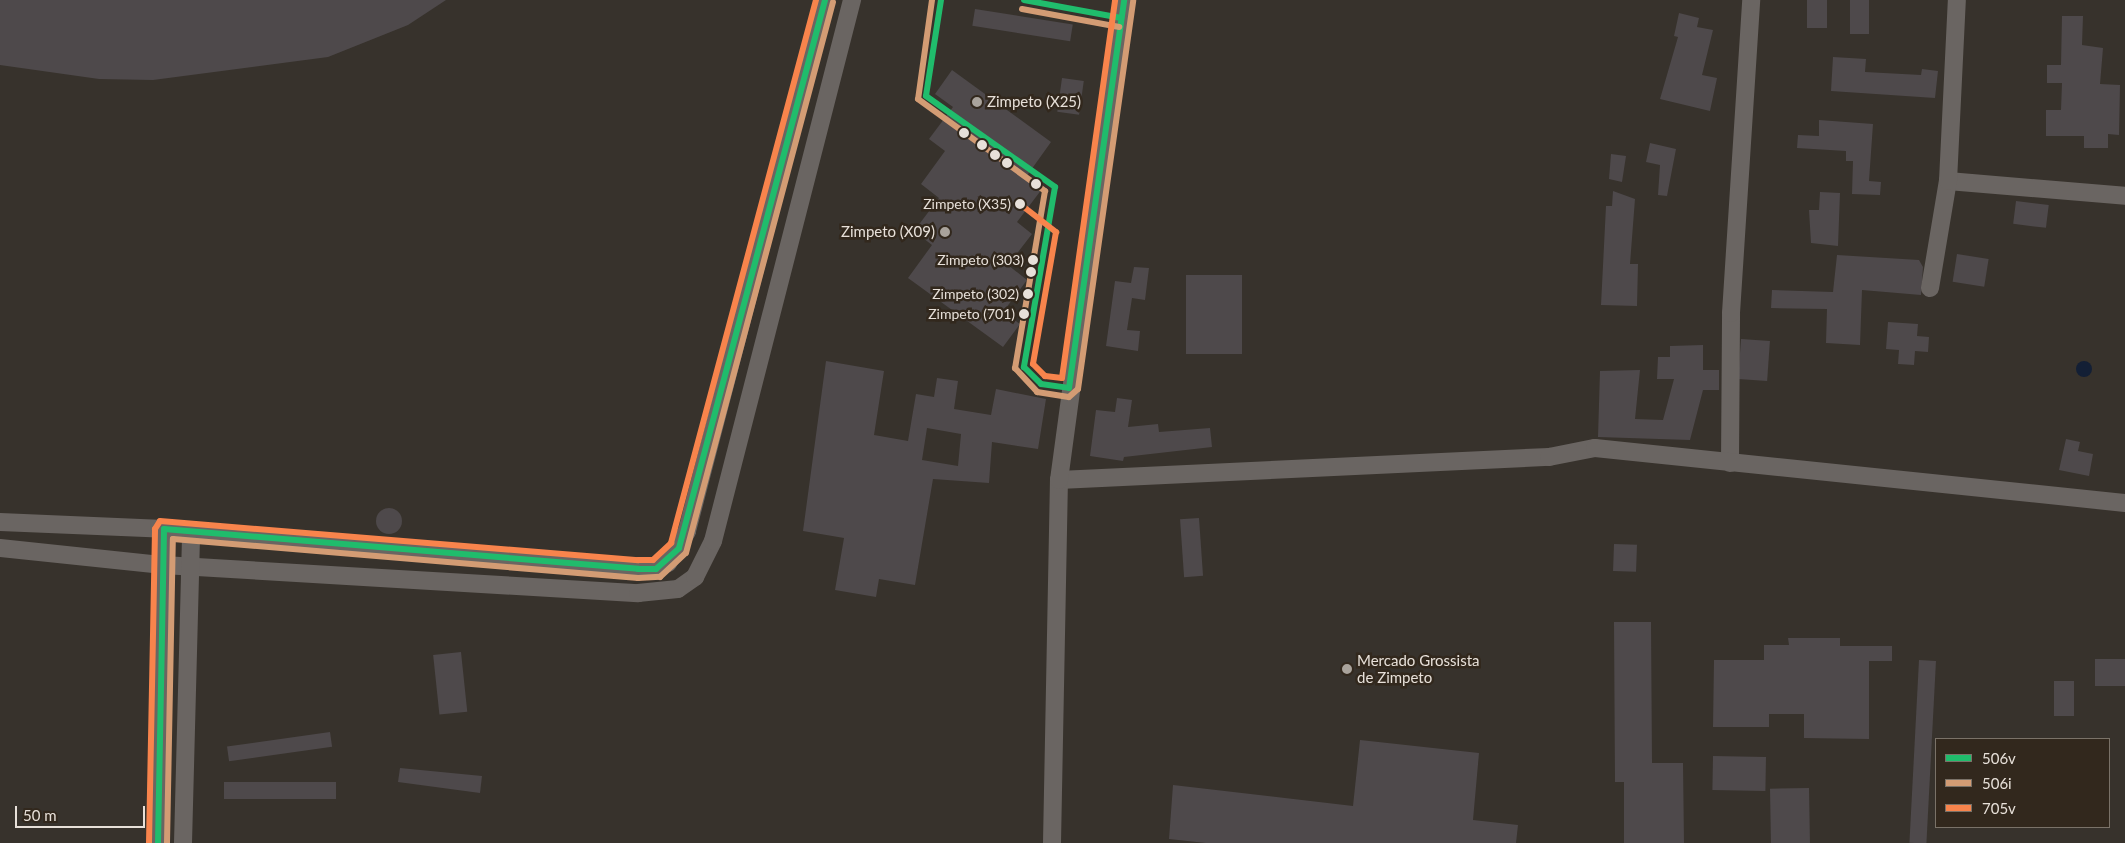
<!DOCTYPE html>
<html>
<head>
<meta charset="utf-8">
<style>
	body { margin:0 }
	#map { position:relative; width:2125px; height:843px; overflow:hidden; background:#37322c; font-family:Lato,sans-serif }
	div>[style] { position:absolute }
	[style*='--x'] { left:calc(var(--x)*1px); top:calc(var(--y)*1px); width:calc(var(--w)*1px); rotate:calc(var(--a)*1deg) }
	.water>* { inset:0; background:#131f35 }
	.round { border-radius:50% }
	.building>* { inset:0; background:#4e494b; transform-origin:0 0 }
	.minor>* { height:18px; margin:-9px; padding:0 9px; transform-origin:9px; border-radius:9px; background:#6a6562 }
	.bus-1>* { height:6px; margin:-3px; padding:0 3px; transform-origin:3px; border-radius:3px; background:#20bc6c }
	.bus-2>* { height:6px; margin:-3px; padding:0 3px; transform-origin:3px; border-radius:3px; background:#d39c74 }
	.bus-3>* { height:6px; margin:-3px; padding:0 3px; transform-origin:3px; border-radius:3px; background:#f8844c }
	.dots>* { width:14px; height:14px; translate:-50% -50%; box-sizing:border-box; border:2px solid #32281d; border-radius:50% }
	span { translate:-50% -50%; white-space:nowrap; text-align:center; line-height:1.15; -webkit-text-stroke:5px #32281d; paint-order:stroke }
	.bus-label { font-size:14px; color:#e7e0d9 }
	.right { translate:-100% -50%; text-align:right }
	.poi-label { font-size:15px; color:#e7e0d9 }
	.left { translate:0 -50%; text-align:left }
	.legend { position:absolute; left:1935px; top:738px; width:175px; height:90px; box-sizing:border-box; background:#32281d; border:1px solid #7a7268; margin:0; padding:6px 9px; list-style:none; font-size:15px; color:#e7e0d9 }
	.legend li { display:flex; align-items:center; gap:10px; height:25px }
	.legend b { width:25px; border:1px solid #7a7268 }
	.scale { position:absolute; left:15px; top:806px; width:130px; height:22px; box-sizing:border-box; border:2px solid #e7e0d9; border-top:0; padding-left:6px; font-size:15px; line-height:18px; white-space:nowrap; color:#e7e0d9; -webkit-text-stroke:4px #32281d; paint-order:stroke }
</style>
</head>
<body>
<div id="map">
	<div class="water">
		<i class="round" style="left:2076px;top:361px;width:16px;height:16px"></i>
	</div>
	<div class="building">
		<i style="clip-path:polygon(0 0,446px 0,408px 25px,328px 57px,153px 80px,99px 79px,0 65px)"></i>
		<i style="left:1807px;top:0;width:20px;height:28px"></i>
		<i style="left:1850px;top:0;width:19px;height:34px"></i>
		<i style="left:975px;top:9px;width:99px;height:17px;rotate:9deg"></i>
		<i style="clip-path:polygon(1679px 13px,1699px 18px,1697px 27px,1713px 30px,1702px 75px,1717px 78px,1710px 111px,1660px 99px,1678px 37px,1674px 36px)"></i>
		<i style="clip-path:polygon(2062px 16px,2083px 16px,2082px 45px,2103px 48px,2100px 84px,2120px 85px,2119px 135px,2108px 134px,2108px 148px,2084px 148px,2084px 136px,2046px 136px,2046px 110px,2061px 110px,2062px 83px,2047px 83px,2047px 65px,2061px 65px)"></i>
		<i style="clip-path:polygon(1833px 57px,1866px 59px,1865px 72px,1921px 75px,1922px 69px,1938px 71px,1935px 98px,1831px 91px)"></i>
		<i style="clip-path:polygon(952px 70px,1051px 142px,1026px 177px,1042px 189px,1017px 222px,1032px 234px,1008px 265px,1027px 280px,1003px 312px,1020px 324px,1003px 347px,908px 278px,932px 245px,914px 231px,939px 198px,921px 184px,945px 151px,929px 139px,953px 107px,935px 94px)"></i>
		<i style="left:1062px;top:78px;width:22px;height:34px;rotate:8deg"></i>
		<i style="clip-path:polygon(1819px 120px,1873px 124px,1869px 181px,1881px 182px,1880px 195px,1852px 194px,1853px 161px,1846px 161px,1846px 151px,1797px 148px,1798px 135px,1819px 136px)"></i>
		<i style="clip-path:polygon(1650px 143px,1676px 149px,1667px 196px,1658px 195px,1660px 165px,1646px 162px)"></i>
		<i style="clip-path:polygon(1611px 154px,1626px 156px,1622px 182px,1609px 179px)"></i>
		<i style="clip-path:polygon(1613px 191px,1635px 199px,1630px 264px,1638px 264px,1637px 306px,1601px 305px,1606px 206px,1612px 206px)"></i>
		<i style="clip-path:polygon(1820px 192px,1840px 193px,1838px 246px,1811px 243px,1809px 210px,1819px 210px)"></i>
		<i style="left:2016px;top:201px;width:33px;height:23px;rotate:7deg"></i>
		<i style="left:1957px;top:254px;width:32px;height:28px;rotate:9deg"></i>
		<i style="clip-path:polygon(1837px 255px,1919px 260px,1923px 267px,1921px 295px,1862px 290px,1860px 345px,1826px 343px,1827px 309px,1771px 308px,1772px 290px,1833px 292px)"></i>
		<i style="clip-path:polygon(1134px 267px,1149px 268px,1145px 300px,1132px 298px,1127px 330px,1140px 331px,1138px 351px,1106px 346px,1115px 281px,1131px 283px)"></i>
		<i style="left:1186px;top:275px;width:56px;height:79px"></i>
		<i style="clip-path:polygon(1888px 322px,1918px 324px,1917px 336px,1929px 337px,1928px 352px,1915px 351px,1914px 365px,1898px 364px,1899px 350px,1886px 349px)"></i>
		<i style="left:1741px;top:339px;width:29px;height:40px;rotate:4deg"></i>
		<i style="clip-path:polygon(1703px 345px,1703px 370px,1719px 370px,1719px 390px,1703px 390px,1690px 440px,1598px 437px,1600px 371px,1640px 370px,1635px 419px,1663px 420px,1674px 379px,1657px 379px,1658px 357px,1670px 357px,1670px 346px)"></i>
		<i style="clip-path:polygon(evenodd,826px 361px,884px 371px,874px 435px,908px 441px,916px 394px,934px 397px,937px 378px,958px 381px,954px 409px,991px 415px,996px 389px,1046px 399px,1038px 449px,992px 442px,989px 483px,933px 479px,915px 585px,879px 579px,876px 597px,835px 590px,844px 538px,803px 531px,826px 361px,927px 428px,961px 434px,958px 466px,922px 460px,927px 428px)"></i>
		<i style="clip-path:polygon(1117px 398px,1132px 400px,1128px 427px,1158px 424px,1159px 432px,1210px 428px,1212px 447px,1124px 457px,1123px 461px,1090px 456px,1096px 410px,1115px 412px)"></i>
		<i style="clip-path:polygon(2066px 439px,2080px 442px,2078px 451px,2093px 454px,2089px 476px,2059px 470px)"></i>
		<i class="round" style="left:376px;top:508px;width:26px;height:26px"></i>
		<i style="left:1199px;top:518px;width:58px;height:19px;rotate:86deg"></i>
		<i style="left:1614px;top:544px;width:23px;height:27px;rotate:2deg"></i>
		<i style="clip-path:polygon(1614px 622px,1651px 622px,1652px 763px,1683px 763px,1684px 843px,1624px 843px,1624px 782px,1615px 782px)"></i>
		<i style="clip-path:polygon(1788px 638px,1840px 638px,1840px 646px,1892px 646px,1892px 661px,1869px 661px,1869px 739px,1804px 738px,1804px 714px,1769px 714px,1769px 727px,1713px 727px,1714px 660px,1764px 660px,1764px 645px,1789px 645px)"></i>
		<i style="left:461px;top:652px;width:60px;height:28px;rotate:84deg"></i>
		<i style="left:2125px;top:659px;width:27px;height:30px;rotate:90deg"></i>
		<i style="left:1919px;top:660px;width:17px;height:183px;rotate:3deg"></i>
		<i style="left:2074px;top:681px;width:35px;height:20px;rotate:90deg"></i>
		<i style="left:330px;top:732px;width:15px;height:104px;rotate:82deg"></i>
		<i style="clip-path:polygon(1360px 740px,1479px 753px,1473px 820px,1518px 825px,1516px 843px,1206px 843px,1169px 839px,1173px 785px,1353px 806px)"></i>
		<i style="left:1713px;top:756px;width:53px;height:34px;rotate:1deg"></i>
		<i style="clip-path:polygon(400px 768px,482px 776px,480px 793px,398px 782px)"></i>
		<i style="left:336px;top:782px;width:17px;height:112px;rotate:90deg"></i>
		<i style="left:1809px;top:788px;width:55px;height:39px;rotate:89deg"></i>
	</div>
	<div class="minor">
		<i style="--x:1948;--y:181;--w:178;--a:4.8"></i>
		<i style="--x:1930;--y:288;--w:109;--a:-80.5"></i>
		<i style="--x:1948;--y:181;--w:181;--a:-87.2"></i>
		<i style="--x:1730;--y:463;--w:150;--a:-89.6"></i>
		<i style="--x:1731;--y:313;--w:314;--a:-86.3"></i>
		<i style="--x:1059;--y:480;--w:491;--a:-2.7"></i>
		<i style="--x:1549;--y:457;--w:47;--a:-11.1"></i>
		<i style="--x:1595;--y:448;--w:533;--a:5.92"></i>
		<i style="--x:0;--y:522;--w:164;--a:2.4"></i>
		<i style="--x:164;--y:529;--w:476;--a:4.8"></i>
		<i style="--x:638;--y:569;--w:18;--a:0"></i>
		<i style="--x:656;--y:569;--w:13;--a:-27"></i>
		<i style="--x:668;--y:563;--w:37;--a:-59"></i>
		<i style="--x:687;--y:531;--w:549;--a:-75.43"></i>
		<i style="--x:0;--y:548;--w:164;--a:6"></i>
		<i style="--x:163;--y:565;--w:476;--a:3.4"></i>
		<i style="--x:638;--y:593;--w:40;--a:-5.7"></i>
		<i style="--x:678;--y:589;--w:21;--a:-35"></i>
		<i style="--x:695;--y:577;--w:40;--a:-63.4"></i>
		<i style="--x:713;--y:541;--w:559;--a:-75.59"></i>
		<i style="--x:158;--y:843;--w:314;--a:-88.9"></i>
		<i style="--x:183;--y:843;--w:311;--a:-88.5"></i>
		<i style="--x:1052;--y:843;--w:363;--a:-88.9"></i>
		<i style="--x:1059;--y:480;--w:484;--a:-82.3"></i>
	</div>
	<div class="bus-1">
		<i style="--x:941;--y:0;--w:97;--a:98.9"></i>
		<i style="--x:926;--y:96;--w:158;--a:35.2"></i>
		<i style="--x:1055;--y:187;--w:183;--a:99.8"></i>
		<i style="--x:1024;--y:367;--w:24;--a:45"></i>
		<i style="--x:1041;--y:384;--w:28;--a:8"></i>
		<i style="--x:1069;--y:388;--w:392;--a:-81.9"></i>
		<i style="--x:1024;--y:0;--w:99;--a:10.5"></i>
		<i style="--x:158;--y:843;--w:314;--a:-88.9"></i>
		<i style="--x:164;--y:529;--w:476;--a:4.8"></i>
		<i style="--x:638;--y:569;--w:18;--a:0"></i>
		<i style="--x:656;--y:569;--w:31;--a:-42"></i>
		<i style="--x:679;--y:548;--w:567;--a:-75.08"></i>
	</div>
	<div class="bus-2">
		<i style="--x:932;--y:0;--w:100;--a:98"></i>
		<i style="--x:918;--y:99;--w:157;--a:35.9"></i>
		<i style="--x:1045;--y:191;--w:180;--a:99.6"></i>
		<i style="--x:1015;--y:368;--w:33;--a:47"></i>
		<i style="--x:1037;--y:392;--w:32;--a:9"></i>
		<i style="--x:1069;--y:397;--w:12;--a:-42"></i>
		<i style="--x:1078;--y:389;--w:392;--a:-81.9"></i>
		<i style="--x:1022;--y:9;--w:99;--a:10.5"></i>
		<i style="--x:167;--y:843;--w:304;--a:-88.9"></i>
		<i style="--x:173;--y:539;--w:467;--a:4.8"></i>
		<i style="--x:638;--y:578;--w:22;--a:-3"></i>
		<i style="--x:660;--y:577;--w:35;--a:-43"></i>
		<i style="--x:686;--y:553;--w:570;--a:-75.06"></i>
	</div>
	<div class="bus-3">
		<i style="--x:1020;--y:204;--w:46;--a:37.9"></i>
		<i style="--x:1056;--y:232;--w:134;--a:99.9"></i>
		<i style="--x:1033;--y:364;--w:17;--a:45"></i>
		<i style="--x:1045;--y:376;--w:17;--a:7"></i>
		<i style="--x:1062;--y:378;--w:382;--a:-82"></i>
		<i style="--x:149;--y:843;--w:314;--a:-88.9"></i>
		<i style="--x:155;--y:529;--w:9;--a:-58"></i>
		<i style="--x:160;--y:521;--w:480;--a:4.7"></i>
		<i style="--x:638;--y:560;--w:15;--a:0"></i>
		<i style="--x:653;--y:560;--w:25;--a:-43"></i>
		<i style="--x:671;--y:543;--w:562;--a:-75.05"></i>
	</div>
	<div class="dots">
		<i style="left:977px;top:102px;background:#a9a39c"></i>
		<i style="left:964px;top:133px;background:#e7e0d9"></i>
		<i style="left:982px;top:145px;background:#e7e0d9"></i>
		<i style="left:995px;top:155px;background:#e7e0d9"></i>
		<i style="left:1007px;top:163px;background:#e7e0d9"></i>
		<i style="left:1036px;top:184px;background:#e7e0d9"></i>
		<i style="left:1020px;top:204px;background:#e7e0d9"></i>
		<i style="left:945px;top:232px;background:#a9a39c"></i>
		<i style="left:1033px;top:260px;background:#e7e0d9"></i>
		<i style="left:1031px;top:272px;background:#e7e0d9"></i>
		<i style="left:1028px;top:294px;background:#e7e0d9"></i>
		<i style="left:1024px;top:314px;background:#e7e0d9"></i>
		<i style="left:1347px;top:669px;background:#a9a39c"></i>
	</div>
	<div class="bus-label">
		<span class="right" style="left:1011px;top:204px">Zimpeto (X35)</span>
		<span class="right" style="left:1024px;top:260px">Zimpeto (303)</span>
		<span class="right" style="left:1019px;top:294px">Zimpeto (302)</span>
		<span class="right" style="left:1015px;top:314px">Zimpeto (701)</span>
	</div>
	<div class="poi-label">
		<span class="left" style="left:987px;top:102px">Zimpeto (X25)</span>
		<span class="right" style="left:935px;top:232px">Zimpeto (X09)</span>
		<span class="left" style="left:1357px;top:669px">Mercado Grossista<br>de Zimpeto</span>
	</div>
	<ul class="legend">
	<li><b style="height:6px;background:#20bc6c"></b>506v</li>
	<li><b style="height:6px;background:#d39c74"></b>506i</li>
	<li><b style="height:6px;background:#f8844c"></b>705v</li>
	</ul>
	<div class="scale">50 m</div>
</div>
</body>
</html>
